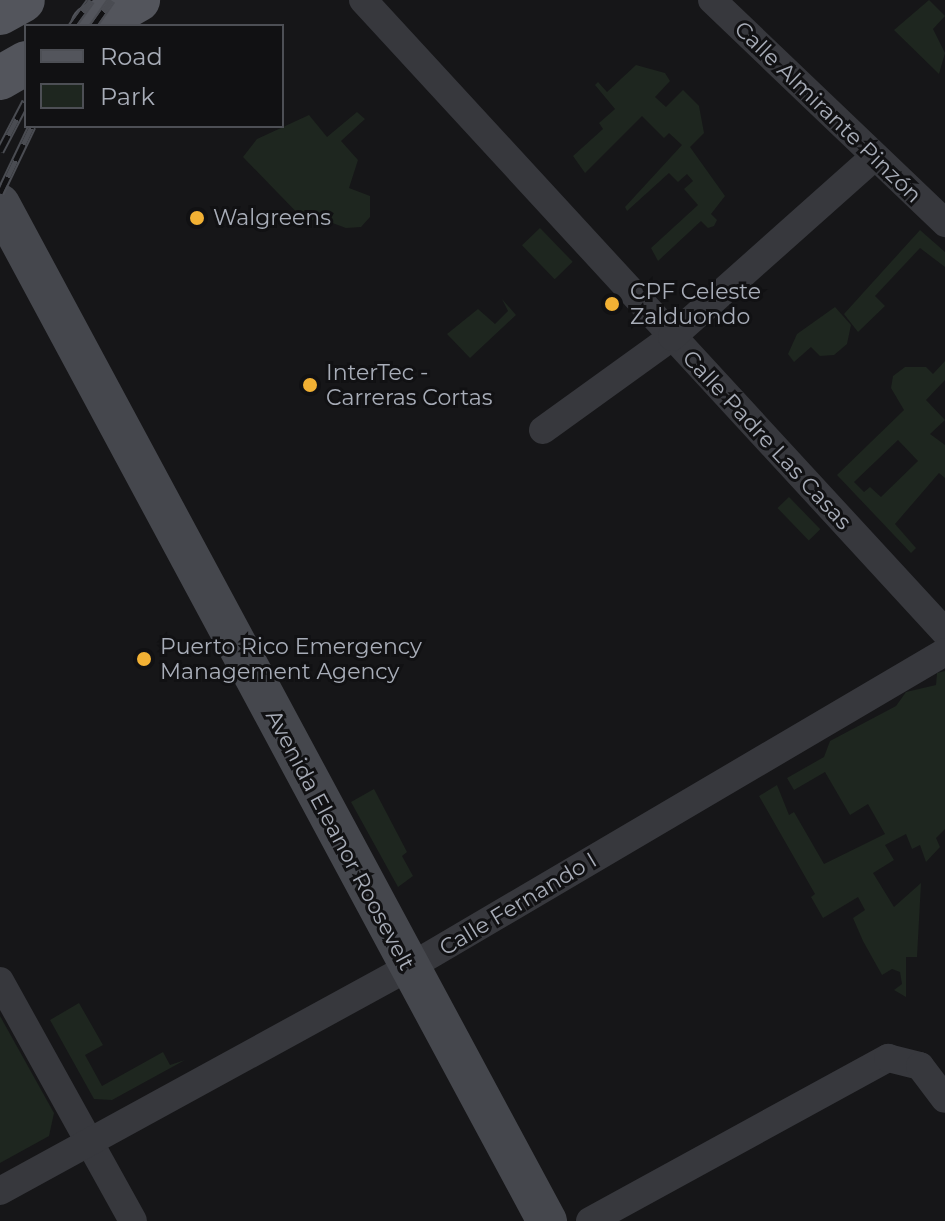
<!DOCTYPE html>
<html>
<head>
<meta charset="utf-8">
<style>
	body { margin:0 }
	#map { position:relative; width:945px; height:1221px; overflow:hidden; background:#161618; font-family:Montserrat,sans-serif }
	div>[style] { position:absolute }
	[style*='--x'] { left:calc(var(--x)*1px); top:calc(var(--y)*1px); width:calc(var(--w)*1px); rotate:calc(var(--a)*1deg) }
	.green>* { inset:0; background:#1e261f; transform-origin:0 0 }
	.street>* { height:28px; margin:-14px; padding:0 14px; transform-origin:14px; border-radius:14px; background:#37383d }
	.secondary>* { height:40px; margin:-20px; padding:0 20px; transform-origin:20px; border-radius:20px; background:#45474d }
	.primary>* { height:44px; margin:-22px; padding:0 22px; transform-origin:22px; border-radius:22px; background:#53555c }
	.rail>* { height:9px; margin-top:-4.5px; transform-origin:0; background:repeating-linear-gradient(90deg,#111113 0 18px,#4a4c52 0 36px); box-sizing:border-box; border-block:2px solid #4a4c52 }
	.dots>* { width:22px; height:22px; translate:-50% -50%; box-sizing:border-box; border:4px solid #111113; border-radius:50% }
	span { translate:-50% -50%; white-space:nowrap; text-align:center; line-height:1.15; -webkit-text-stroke:6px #111113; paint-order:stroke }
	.street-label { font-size:22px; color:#a8adb8 }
	.poi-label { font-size:22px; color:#a8adb8 }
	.left { translate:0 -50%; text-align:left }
	.legend { position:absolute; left:24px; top:24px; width:260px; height:104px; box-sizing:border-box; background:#111113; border:2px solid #4d4f55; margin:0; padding:10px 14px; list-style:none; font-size:24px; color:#a8adb8 }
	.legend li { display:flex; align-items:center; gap:16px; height:40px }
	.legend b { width:40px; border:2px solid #4d4f55 }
</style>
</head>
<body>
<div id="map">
	<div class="green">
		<i style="clip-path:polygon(929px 0,945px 16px,933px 29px,945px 53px,939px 74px,894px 30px)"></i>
		<i style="clip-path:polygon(636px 65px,665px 73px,670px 81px,655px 97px,666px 107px,683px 90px,699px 106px,704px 133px,690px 147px,725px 196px,711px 214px,717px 220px,714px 226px,708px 228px,701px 221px,658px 261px,651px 248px,698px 205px,684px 189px,693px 181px,687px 174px,678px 182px,669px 173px,627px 211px,625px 207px,682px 145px,669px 133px,664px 138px,642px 116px,585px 173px,573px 156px,603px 129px,599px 123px,615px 109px,595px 85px,598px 82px,607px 92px)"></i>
		<i style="clip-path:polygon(357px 112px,365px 119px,341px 141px,358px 160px,349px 188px,370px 196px,370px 217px,361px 227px,346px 228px,319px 218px,306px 222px,243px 157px,257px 139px,309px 115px,327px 137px)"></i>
		<i style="left:540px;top:228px;width:47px;height:25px;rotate:46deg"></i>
		<i style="clip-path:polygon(920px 230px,945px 252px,945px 267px,920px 248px,875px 296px,885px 306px,858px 332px,844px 314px)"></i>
		<i style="clip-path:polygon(502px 299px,516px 315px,470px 358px,447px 334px,478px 309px,495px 324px,508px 311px)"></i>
		<i style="clip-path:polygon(835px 307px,851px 325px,847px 344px,834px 355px,820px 356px,811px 347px,794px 362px,788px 354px,797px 334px)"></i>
		<i style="clip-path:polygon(evenodd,945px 361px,945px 380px,926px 400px,945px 420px,930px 434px,945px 445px,945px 478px,939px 473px,895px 524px,916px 548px,911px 553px,837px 475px,904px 410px,891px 388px,893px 376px,905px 367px,926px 367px,933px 374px,945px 361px,898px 440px,918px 461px,881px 497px,870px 487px,864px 492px,854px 482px,898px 440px)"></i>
		<i style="left:789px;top:497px;width:45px;height:16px;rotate:46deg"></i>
		<i style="clip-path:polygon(945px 671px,945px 829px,936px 838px,940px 847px,926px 862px,920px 845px,912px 849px,906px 834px,885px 845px,894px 860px,873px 873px,894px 907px,921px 883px,917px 957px,906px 957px,906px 997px,894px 990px,902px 984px,900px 972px,892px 969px,882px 975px,863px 941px,853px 918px,865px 910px,858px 897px,823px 918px,811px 897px,815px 894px,759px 796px,777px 785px,789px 815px,794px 812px,824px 864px,885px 834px,868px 804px,850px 815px,825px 772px,794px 790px,787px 778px,824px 757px,830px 741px,896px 706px,906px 692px,936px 685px,937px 673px)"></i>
		<i style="clip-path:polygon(374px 789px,407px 852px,402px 856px,413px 876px,398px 887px,351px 802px)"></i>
		<i style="clip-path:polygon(79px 1003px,103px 1045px,85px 1055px,102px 1086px,163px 1052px,170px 1065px,185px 1060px,112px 1100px,94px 1099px,50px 1020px)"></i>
		<i style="clip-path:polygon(0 1016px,54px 1113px,49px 1136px,0 1163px)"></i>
	</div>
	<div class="street">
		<i style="--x:363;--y:0;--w:859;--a:47.36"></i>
		<i style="--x:712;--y:0;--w:323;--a:43.7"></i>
		<i style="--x:543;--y:430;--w:159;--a:-35.8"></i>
		<i style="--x:672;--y:337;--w:271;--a:-41.7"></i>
		<i style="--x:0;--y:981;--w:274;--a:61"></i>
		<i style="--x:0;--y:1191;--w:465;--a:-28.7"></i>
		<i style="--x:408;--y:968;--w:623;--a:-30.47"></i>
		<i style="--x:590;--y:1221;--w:340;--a:-28.7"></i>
		<i style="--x:888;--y:1058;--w:33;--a:14"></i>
		<i style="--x:920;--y:1066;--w:41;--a:52.9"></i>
	</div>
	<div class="secondary">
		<i style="--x:0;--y:204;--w:1155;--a:61.73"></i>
	</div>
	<div class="primary">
		<i style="--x:0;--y:13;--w:26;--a:-29"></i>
		<i style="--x:92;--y:26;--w:53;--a:-29.5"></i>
		<i style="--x:0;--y:78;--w:30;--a:-30"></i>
	</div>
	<div class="rail">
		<i style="--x:72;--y:26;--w:32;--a:-54"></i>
		<i style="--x:93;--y:26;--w:32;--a:-55"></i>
		<i style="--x:0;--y:151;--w:56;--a:-62.5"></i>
		<i style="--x:0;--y:193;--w:74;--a:-64.5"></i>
	</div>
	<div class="dots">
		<i style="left:197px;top:218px;background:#f2b134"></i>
		<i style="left:612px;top:304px;background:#f2b134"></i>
		<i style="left:310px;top:385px;background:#f2b134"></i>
		<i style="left:144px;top:659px;background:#f2b134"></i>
	</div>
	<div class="street-label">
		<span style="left:828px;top:112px;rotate:44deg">Calle Almirante Pinzón</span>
		<span style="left:767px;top:440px;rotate:47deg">Calle Padre Las Casas</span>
		<span style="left:340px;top:840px;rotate:62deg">Avenida Eleanor Roosevelt</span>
		<span style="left:518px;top:904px;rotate:-31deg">Calle Fernando I</span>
	</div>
	<div class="poi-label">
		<span class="left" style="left:213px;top:218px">Walgreens</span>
		<span class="left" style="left:630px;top:304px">CPF Celeste<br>Zalduondo</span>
		<span class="left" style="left:326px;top:385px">InterTec -<br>Carreras Cortas</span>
		<span class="left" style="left:160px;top:659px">Puerto Rico Emergency<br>Management Agency</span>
	</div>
	<ul class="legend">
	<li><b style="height:10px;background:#53555c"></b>Road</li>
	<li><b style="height:22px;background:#1e261f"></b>Park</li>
	</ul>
</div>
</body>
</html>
